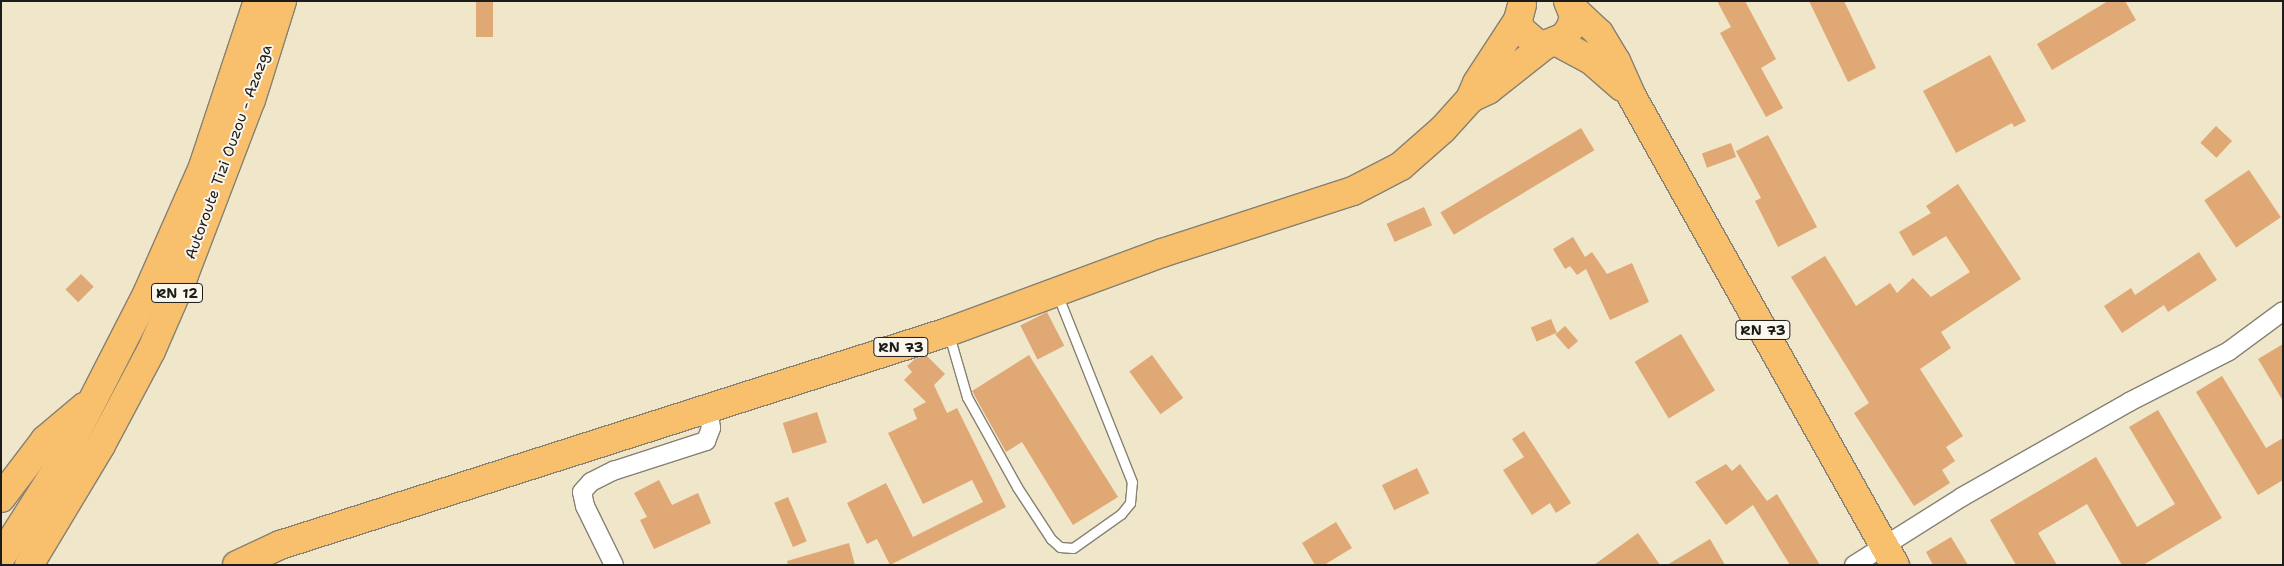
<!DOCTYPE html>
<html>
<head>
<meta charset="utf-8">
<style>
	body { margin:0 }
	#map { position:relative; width:2284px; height:566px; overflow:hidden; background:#f0e6ca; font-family:"Shantell Sans",sans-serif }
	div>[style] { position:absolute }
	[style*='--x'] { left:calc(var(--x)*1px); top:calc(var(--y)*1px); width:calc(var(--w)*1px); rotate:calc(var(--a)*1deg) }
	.building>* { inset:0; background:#dfa874; transform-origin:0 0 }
	.roads { filter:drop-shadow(1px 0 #868173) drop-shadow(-1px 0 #868173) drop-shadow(0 1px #868173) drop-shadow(0 -1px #868173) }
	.service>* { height:9px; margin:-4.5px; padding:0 4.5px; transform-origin:4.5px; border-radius:4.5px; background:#fff }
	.minor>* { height:18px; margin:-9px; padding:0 9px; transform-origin:9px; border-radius:9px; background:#fff }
	.primary>* { height:28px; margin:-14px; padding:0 14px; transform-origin:14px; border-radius:14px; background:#f8bf6c }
	.trunk>* { height:28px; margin:-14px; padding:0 14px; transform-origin:14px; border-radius:14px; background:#f8bf6c }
	span { translate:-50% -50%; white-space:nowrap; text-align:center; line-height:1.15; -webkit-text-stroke:4px #fbf7ec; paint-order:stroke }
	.shield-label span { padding:1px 4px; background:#fbf7ec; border:1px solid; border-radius:4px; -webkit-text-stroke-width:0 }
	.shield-label { font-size:14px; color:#1c1c1c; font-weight:700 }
	.street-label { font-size:15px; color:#1c1c1c }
	.frame { position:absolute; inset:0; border:2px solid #1c1c1c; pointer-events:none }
</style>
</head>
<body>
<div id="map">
	<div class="building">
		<i style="left:476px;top:1px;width:17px;height:36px"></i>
		<i style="clip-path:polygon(1717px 1px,1745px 1px,1776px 59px,1761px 68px,1783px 108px,1766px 117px,1720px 33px,1731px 27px)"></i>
		<i style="clip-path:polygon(1809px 1px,1844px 1px,1876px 68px,1848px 82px)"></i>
		<i style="clip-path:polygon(2108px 1px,2125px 1px,2136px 20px,2052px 70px,2037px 44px)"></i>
		<i style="clip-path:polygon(1990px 55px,2026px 121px,2014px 127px,2012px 123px,1956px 153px,1923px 91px)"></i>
		<i style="left:2216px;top:126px;width:22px;height:23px;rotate:43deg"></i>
		<i style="left:1581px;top:128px;width:26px;height:164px;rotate:59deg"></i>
		<i style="clip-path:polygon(1768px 135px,1817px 227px,1778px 247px,1755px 201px,1761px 198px,1736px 151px)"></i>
		<i style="left:1731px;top:143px;width:15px;height:31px;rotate:70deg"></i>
		<i style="left:2249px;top:170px;width:57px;height:54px;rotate:56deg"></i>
		<i style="clip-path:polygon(1958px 184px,2021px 279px,1941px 332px,1951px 348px,1920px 369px,1963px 436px,1946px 447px,1955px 461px,1942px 470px,1950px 483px,1914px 506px,1854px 413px,1869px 403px,1791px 277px,1825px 256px,1856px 306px,1890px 283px,1897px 293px,1913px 278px,1931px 297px,1970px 272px,1946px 236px,1913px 256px,1899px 232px,1931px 213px,1926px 206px)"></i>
		<i style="left:1424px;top:207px;width:20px;height:41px;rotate:66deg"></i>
		<i style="clip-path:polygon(1573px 237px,1585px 257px,1592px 252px,1607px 274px,1632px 263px,1649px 302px,1610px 320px,1586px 269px,1577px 275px,1570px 266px,1565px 269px,1553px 249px)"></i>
		<i style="clip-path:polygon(2199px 252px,2217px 280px,2168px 312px,2164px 305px,2122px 333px,2104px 306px,2131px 288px,2135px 295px)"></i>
		<i style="left:81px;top:274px;width:18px;height:22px;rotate:45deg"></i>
		<i style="left:1047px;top:312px;width:38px;height:30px;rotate:63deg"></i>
		<i style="left:1551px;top:319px;width:15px;height:22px;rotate:67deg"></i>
		<i style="left:1565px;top:326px;width:20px;height:13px;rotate:49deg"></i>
		<i style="left:1681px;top:334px;width:66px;height:54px;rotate:59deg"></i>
		<i style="clip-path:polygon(2283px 344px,2283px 401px,2258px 359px)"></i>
		<i style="clip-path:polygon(926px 355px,945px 374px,934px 385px,947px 413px,957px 408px,1006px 507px,890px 565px,877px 539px,867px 544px,847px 503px,886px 483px,913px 537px,983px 502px,972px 480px,923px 504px,888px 433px,917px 419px,913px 409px,926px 402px,904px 380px,912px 372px,907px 366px,915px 359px)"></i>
		<i style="clip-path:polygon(1029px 355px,1118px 497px,1073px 525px,1022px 442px,1006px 452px,972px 391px)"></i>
		<i style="left:1152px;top:355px;width:53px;height:28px;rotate:54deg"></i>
		<i style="clip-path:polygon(2222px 376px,2266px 448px,2283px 438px,2283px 480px,2258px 495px,2196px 392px)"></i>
		<i style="clip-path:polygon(2158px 410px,2222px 518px,2143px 565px,2122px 565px,2087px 504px,2038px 533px,2057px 565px,2016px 565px,1990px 520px,2096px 457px,2137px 527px,2175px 504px,2129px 427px)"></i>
		<i style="left:817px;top:412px;width:32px;height:36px;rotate:72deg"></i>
		<i style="clip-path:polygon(1524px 431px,1571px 503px,1556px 513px,1550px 503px,1532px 515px,1503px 470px,1524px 457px,1512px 439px)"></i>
		<i style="clip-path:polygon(1726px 464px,1732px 471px,1740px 464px,1767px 501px,1777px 494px,1820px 565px,1790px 565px,1753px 505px,1726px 525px,1695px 482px)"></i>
		<i style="left:1417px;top:468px;width:28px;height:39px;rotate:64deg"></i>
		<i style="clip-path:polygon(659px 480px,672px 505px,698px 493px,711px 523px,654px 549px,640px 520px,647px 517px,634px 493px)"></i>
		<i style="left:788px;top:497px;width:48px;height:15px;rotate:67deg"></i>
		<i style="clip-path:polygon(1336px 522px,1352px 548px,1324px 565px,1315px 565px,1302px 543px)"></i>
		<i style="clip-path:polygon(1638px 533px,1660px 565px,1594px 565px)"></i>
		<i style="clip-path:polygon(1951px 537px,1968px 565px,1933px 565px,1926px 552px)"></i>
		<i style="clip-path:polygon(1710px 539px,1725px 565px,1667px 565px)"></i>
		<i style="clip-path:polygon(849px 543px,855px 565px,788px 565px,787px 561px)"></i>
	</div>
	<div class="roads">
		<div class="service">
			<i style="--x:949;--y:335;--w:65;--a:73.8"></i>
			<i style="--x:967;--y:397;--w:103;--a:60.9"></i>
			<i style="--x:1017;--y:487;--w:62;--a:56.8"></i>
			<i style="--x:1051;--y:539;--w:12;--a:42"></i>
			<i style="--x:1060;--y:547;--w:13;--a:4"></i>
			<i style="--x:1073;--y:548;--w:59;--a:-35.3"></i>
			<i style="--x:1121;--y:514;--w:14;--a:-51"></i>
			<i style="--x:1130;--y:503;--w:21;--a:-85"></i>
			<i style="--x:1132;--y:482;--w:202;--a:-111.7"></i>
		</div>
		<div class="minor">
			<i style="--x:614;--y:565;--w:66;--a:-116.2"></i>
			<i style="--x:585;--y:506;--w:14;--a:-102"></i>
			<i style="--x:582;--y:492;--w:13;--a:-48"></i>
			<i style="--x:591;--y:482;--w:25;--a:-27"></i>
			<i style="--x:613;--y:471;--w:98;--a:-17.9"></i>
			<i style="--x:706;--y:441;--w:14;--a:-69"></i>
			<i style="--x:711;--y:428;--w:18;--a:-99"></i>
			<i style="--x:1854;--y:565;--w:128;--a:-32.2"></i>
			<i style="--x:1962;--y:497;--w:192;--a:-29.6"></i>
			<i style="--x:2129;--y:402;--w:112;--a:-27"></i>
			<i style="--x:2229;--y:351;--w:67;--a:-36.5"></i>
		</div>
		<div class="primary">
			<i style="--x:1522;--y:5;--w:16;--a:105"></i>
			<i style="--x:1518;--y:20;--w:9;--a:77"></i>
			<i style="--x:1520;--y:29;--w:21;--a:41"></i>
			<i style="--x:1536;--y:43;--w:9;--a:13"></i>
			<i style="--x:1545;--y:45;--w:21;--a:-23"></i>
			<i style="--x:1564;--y:37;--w:12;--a:-55"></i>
			<i style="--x:1571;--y:27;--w:11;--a:-75"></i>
			<i style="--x:1574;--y:16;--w:16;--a:-112"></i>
			<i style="--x:1572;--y:8;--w:37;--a:43"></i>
			<i style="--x:1599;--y:33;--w:33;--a:59"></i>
			<i style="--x:1616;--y:61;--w:37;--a:66"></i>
			<i style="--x:1631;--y:95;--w:539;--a:60.68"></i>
			<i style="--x:1557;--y:42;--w:38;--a:28"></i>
			<i style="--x:1591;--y:60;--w:41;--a:41.1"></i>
			<i style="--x:1473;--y:97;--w:17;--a:-25"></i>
			<i style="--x:1488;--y:90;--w:73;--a:-38.3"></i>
			<i style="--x:237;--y:565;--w:47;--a:-24.9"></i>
			<i style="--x:280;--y:545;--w:701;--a:-17.69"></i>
			<i style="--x:948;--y:332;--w:228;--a:-20.3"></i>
			<i style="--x:1162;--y:253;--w:201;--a:-18"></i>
			<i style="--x:1353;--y:191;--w:54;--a:-27.5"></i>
			<i style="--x:1401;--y:166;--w:56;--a:-41.4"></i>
			<i style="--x:1443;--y:129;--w:40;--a:-48"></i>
			<i style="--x:1470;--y:99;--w:17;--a:-66"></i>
			<i style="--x:1477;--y:83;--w:75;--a:-56.9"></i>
		</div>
		<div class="trunk">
			<i style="--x:1;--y:498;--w:73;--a:-52.8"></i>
			<i style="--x:45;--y:440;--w:51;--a:-40.2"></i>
			<i style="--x:1;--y:557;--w:108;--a:-57.5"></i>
			<i style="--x:59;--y:466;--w:193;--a:-62.9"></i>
			<i style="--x:147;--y:294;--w:139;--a:-66.2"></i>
			<i style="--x:203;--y:167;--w:175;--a:-71.7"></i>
			<i style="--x:29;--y:565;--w:140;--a:-59"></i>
			<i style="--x:101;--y:445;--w:106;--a:-62"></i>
			<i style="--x:151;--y:351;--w:83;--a:-66.5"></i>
			<i style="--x:184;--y:275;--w:187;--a:-69.1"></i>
			<i style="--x:251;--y:100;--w:104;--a:-72.6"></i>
		</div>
	</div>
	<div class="shield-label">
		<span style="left:177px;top:293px">RN 12</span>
		<span style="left:1763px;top:330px">RN 73</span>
		<span style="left:901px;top:347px">RN 73</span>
	</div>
	<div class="street-label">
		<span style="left:229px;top:152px;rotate:-70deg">Autoroute Tizi Ouzou - Azazga</span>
	</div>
	<div class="frame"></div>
</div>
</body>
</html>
